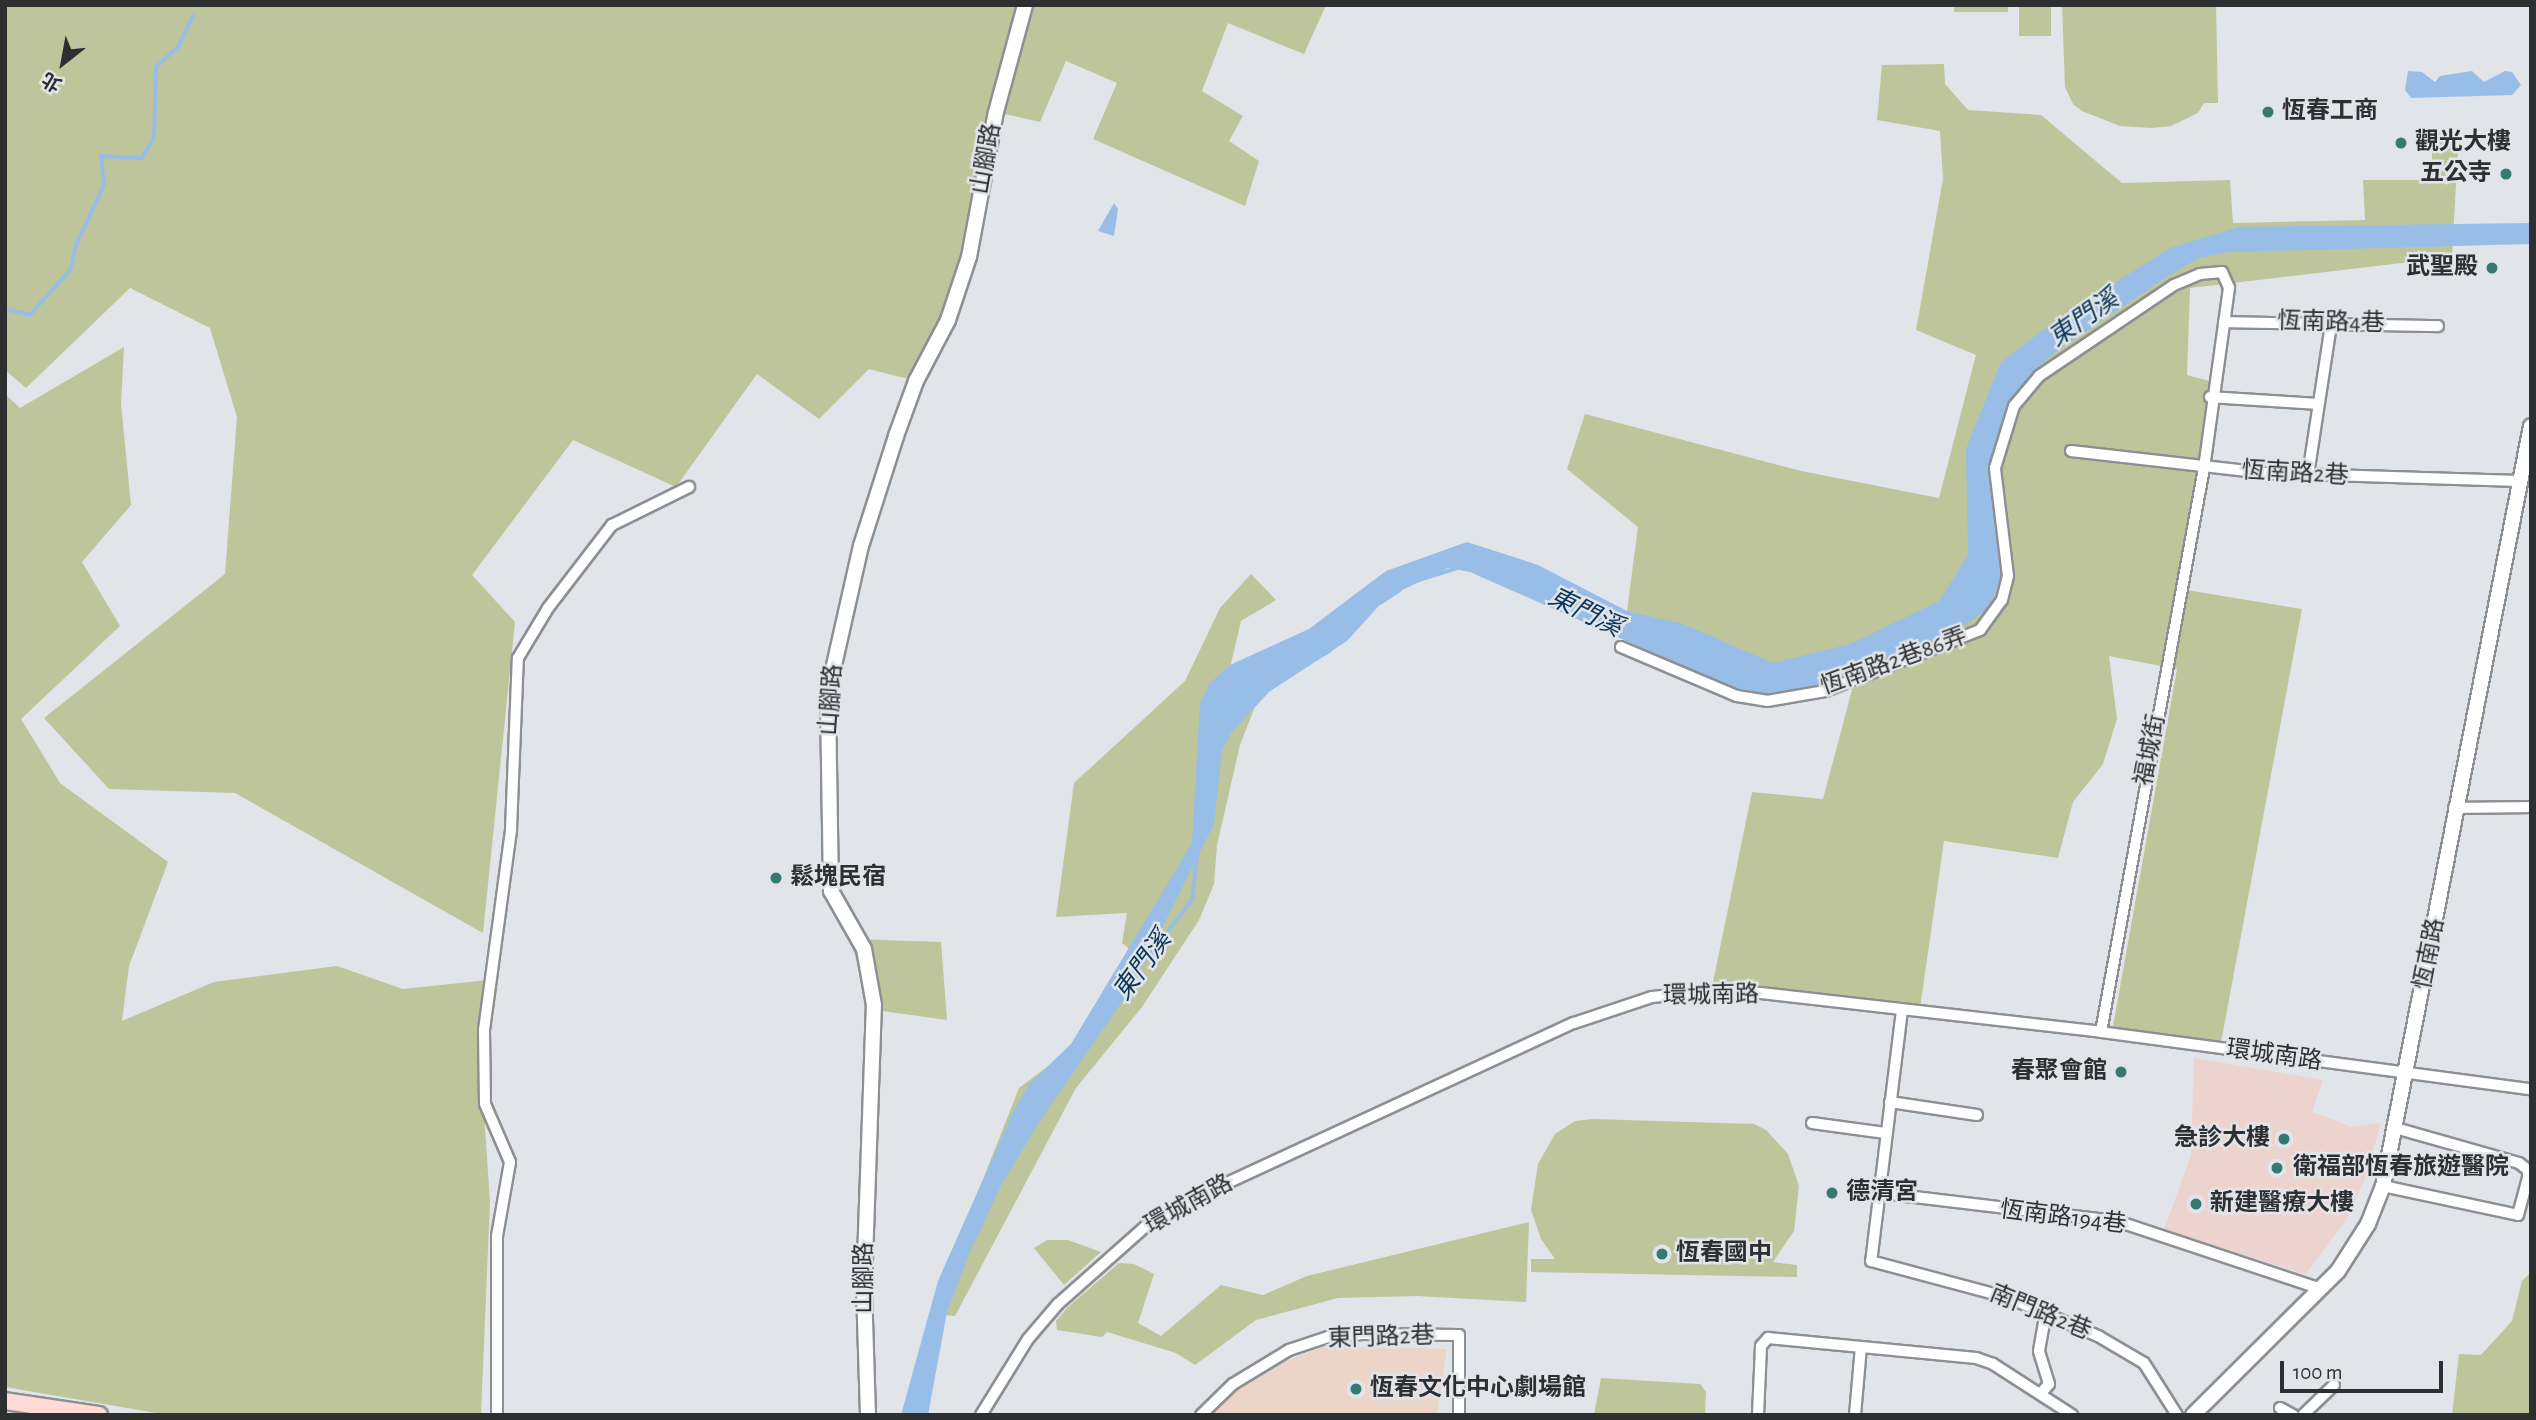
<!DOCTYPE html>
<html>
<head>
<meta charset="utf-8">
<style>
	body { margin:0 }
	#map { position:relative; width:2536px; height:1420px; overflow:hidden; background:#e1e4e8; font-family:"Alegreya Sans","Noto Sans TC",sans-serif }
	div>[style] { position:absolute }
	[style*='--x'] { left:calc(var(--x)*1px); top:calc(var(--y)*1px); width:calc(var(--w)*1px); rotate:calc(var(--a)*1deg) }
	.commercial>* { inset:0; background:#ead5c8 }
	.medical>* { inset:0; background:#edd3ce }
	.green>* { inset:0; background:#bec59b; transform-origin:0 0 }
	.water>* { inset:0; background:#98bee7 }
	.stream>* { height:3.5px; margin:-1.75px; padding:0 1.75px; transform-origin:1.75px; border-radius:1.75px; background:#98bee7 }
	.roads { filter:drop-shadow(2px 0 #8d9093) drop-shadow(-2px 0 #8d9093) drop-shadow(0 2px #8d9093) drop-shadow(0 -2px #8d9093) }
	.minor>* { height:10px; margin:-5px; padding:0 5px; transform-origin:5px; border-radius:5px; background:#fff }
	.tertiary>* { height:14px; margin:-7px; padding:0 7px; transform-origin:7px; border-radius:7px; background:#fff }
	.secondary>* { height:16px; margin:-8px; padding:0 8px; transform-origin:8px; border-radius:8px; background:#fedbd6 }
	.dots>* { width:19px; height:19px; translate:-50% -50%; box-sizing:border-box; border:4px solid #e1e4e8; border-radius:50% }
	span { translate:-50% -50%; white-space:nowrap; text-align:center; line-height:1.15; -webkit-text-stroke:5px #e1e4e8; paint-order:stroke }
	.poi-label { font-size:24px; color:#2e2f31; font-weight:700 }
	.left { translate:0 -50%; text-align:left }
	.right { translate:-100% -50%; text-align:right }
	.street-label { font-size:24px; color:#2e2f31 }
	.water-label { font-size:26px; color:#0c365c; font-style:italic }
	.frame { position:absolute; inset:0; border:7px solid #2e2f31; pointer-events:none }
	.north { position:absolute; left:28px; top:28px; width:70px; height:70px; -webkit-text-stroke:5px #e1e4e8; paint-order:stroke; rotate:211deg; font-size:19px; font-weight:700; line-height:28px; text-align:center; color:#2e2f31 }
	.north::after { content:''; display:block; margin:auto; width:24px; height:32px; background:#2e2f31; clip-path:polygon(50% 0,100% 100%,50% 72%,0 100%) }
	.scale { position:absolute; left:2280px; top:1361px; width:163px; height:32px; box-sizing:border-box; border:4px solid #2e2f31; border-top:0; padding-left:9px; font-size:21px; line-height:24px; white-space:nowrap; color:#2e2f31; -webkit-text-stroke:5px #e1e4e8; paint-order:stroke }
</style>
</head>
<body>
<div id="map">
	<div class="commercial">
		<i style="clip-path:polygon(1326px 1346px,1447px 1349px,1437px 1415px,1211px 1415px,1233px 1389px,1272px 1366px)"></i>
	</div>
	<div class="medical">
		<i style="clip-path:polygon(2194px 1058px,2323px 1080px,2312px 1112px,2352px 1127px,2381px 1123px,2364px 1181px,2346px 1220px,2306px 1274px,2164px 1230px,2191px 1155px)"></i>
	</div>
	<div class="green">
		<i style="clip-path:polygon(5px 5px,1326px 5px,1304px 54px,1228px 23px,1202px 91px,1243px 116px,1229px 141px,1259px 161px,1245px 206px,1093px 139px,1117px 83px,1066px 61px,1040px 122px,996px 112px,969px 257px,916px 381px,869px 369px,819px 419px,757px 374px,676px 487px,573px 440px,472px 575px,515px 622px,483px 933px,235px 793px,109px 789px,44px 718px,225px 574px,237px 417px,210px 328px,130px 288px,26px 388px,5px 370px)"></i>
		<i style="left:1954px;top:5px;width:54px;height:7px"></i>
		<i style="left:2019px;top:5px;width:32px;height:31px"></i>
		<i style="clip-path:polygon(2062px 5px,2216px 5px,2218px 103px,2204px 103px,2198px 113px,2171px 126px,2152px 128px,2120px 126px,2082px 111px,2073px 104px,2065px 87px)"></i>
		<i style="clip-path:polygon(1944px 64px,1945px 84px,1968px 110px,2041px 115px,2122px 183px,2230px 180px,2233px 223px,2365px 220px,2363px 180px,2432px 180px,2432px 130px,2459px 130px,2452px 257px,2190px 288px,2187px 375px,2213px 382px,2180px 589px,2302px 609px,2220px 1048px,2112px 1032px,2177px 669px,2109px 656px,2117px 719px,2103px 764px,2073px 802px,2058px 858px,1944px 841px,1920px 1008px,1713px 982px,1752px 792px,1823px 799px,1861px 656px,1807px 677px,1624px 634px,1638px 527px,1567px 469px,1585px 414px,1801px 471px,1939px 498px,1976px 355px,1916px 330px,1943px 179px,1940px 131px,1877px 120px,1882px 65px)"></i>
		<i style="clip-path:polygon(124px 347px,121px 404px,131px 505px,82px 562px,120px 626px,21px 719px,60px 783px,168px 862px,129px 966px,122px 1021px,214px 982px,337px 966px,403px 989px,488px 980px,485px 1128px,490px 1202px,481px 1415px,168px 1415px,5px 1387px,5px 394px,20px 408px)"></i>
		<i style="clip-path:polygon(1251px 574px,1276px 600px,1241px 621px,1226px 685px,1256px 704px,1240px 745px,1217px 845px,1214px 884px,1199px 920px,1142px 1007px,1076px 1088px,955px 1316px,930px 1314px,1019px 1088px,1063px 1055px,1145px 961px,1122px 943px,1127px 913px,1056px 917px,1074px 783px,1185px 681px,1220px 608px)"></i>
		<i style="clip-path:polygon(851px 939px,941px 942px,947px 1020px,868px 1009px)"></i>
		<i style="clip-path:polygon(1592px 1119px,1754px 1124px,1766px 1130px,1788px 1154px,1799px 1186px,1794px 1231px,1773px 1262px,1797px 1265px,1797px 1277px,1531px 1272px,1531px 1259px,1555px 1259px,1541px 1239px,1531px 1210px,1538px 1164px,1555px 1134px,1575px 1121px)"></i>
		<i style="clip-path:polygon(1529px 1222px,1526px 1302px,1417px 1296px,1338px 1298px,1256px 1320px,1195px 1365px,1176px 1353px,1107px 1332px,1102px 1337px,1057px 1330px,1056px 1321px,1068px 1307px,1119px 1263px,1134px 1264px,1154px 1274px,1138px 1323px,1161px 1336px,1221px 1285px,1263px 1295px,1307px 1276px)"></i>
		<i style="clip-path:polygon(1047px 1240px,1068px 1240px,1101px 1252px,1064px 1285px,1034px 1248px)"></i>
		<i style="clip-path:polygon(2531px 1272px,2531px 1415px,2452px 1415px,2459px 1354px,2481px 1355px,2512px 1321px,2522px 1281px)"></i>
		<i style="clip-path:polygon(1601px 1378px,1700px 1384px,1706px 1392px,1705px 1415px,1594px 1415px)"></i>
	</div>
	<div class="water">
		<i style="clip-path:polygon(2408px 71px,2422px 72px,2435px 82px,2440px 76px,2472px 71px,2484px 82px,2505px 71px,2512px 72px,2521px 85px,2512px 95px,2411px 98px,2405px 90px)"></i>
		<i style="clip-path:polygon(1114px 203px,1118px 209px,1114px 236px,1098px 231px)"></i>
		<i style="clip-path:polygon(2531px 223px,2531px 244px,2228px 252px,2199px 258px,2165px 278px,2054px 353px,2033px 371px,2018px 393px,1995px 442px,1993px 457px,2002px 579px,1988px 609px,1956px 631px,1824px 685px,1778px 697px,1735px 689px,1470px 572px,1448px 568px,1386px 598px,1347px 641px,1269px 692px,1231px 733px,1222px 751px,1214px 824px,1133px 986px,1013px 1160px,969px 1254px,947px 1312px,928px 1415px,901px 1415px,938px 1281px,1013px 1112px,1029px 1084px,1071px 1044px,1192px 843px,1200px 703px,1209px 684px,1230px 665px,1309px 629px,1386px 571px,1467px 542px,1538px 565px,1627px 611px,1683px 624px,1773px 663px,1850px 644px,1939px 601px,1968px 555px,1966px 449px,2001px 362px,2057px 319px,2170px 248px,2239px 227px)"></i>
	</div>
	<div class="stream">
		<i style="--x:5;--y:309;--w:26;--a:13"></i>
		<i style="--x:30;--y:315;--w:62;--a:-48.3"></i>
		<i style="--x:71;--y:269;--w:21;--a:-79"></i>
		<i style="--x:75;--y:248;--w:69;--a:-65.3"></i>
		<i style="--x:104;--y:185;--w:29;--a:-96"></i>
		<i style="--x:101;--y:156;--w:41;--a:2.8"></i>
		<i style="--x:142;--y:158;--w:23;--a:-59"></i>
		<i style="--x:154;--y:138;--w:71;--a:-88.4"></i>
		<i style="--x:156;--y:67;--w:30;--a:-42"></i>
		<i style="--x:178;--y:47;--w:34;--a:-64"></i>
		<i style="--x:1409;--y:583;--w:51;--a:-17"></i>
		<i style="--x:1380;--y:603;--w:24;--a:-33"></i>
		<i style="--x:1312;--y:661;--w:20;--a:-30"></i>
		<i style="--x:1145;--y:961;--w:77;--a:-52.4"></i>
		<i style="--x:1192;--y:900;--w:44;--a:-83.5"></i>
		<i style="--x:1004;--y:1177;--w:76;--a:-59"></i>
	</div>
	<div class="roads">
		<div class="minor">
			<i style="--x:2224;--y:322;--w:214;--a:1.1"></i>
			<i style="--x:2210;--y:397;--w:108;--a:3.7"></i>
			<i style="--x:2071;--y:451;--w:195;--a:6.5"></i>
			<i style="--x:2265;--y:473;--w:254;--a:1.8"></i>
			<i style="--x:2308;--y:475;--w:153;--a:-81.3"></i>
			<i style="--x:1621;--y:647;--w:126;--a:22.9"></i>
			<i style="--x:1737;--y:696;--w:30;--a:9"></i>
			<i style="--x:1767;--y:701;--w:59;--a:-9.8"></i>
			<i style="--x:1825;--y:691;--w:167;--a:-21.5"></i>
			<i style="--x:1980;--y:630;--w:37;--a:-54"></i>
			<i style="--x:2002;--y:600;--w:25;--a:-76"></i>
			<i style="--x:2008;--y:576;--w:109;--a:-96.9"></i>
			<i style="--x:1995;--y:468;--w:65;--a:-73"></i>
			<i style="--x:2014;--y:406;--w:39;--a:-50"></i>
			<i style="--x:2039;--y:376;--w:163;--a:-34"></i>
			<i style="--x:2174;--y:285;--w:28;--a:-23"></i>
			<i style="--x:2200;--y:274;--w:22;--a:-5"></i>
			<i style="--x:2222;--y:272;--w:17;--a:66"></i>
			<i style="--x:2229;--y:288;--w:182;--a:97.9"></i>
			<i style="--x:2204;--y:468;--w:573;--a:100.35"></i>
			<i style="--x:2454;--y:808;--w:77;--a:-0.7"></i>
			<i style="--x:1902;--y:1010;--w:253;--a:97"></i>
			<i style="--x:1871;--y:1261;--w:143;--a:15"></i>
			<i style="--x:2009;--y:1298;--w:97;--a:23.1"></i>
			<i style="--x:2098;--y:1336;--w:53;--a:30.4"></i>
			<i style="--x:2144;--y:1363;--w:62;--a:57.6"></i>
			<i style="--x:1890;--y:1102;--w:88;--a:8.5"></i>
			<i style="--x:1812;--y:1123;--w:74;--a:7.8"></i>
			<i style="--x:2383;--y:1186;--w:138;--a:12.1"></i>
			<i style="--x:2518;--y:1215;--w:39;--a:-75"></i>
			<i style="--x:2528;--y:1177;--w:7;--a:-90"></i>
			<i style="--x:2528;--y:1170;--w:11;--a:-142"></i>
			<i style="--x:2519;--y:1163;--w:129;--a:-164.2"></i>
			<i style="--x:1881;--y:1193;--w:238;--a:6.8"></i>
			<i style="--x:2117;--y:1221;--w:215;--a:18.4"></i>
			<i style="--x:2041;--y:1393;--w:12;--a:-48"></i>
			<i style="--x:2049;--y:1384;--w:34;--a:-107"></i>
			<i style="--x:2039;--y:1351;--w:39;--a:-80"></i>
			<i style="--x:2280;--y:1408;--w:15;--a:28"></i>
			<i style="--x:497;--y:1415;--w:179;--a:-90"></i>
			<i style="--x:497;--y:1236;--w:75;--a:-80"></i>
			<i style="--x:510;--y:1162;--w:63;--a:-113.3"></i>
			<i style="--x:485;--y:1104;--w:74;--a:-90.8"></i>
			<i style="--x:484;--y:1030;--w:203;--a:-82.3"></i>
			<i style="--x:511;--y:829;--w:171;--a:-87.7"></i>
			<i style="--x:518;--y:658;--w:58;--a:-59"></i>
			<i style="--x:548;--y:608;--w:105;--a:-52.4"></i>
			<i style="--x:612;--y:525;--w:86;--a:-26.3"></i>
			<i style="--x:981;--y:1415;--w:89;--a:-58.3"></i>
			<i style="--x:1028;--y:1339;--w:46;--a:-49.4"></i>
			<i style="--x:1058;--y:1304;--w:118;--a:-41.6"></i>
			<i style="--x:1146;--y:1226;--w:77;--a:-28.6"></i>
			<i style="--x:1214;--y:1189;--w:396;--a:-24.8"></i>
			<i style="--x:1574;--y:1023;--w:82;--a:-18.4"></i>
			<i style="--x:1652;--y:997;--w:58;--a:-5.9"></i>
			<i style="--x:1710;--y:991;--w:51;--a:2.2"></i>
			<i style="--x:1761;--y:993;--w:342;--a:6.5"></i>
			<i style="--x:2101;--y:1032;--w:434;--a:7.6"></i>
			<i style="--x:1201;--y:1415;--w:45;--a:-44.1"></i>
			<i style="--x:1233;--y:1384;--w:66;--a:-31.3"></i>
			<i style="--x:1289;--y:1350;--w:41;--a:-18.4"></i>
			<i style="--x:1328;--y:1337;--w:35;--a:-5"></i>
			<i style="--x:1363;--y:1334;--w:96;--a:0.6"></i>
			<i style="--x:1459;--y:1335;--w:80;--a:90"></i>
			<i style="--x:1758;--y:1415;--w:69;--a:-87.5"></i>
			<i style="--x:1761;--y:1346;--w:11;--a:-49"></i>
			<i style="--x:1768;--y:1338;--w:209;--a:5.5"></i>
			<i style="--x:1976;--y:1358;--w:18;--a:19"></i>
			<i style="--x:1993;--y:1364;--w:94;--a:32.8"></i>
			<i style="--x:1855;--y:1415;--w:68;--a:-85"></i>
			<i style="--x:2303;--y:1415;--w:43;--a:-44.1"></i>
		</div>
		<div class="tertiary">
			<i style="--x:868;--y:1415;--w:126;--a:-91.8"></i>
			<i style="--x:864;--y:1289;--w:284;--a:-88"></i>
			<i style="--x:874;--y:1005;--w:57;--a:-100.1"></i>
			<i style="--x:864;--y:949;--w:67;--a:-119.6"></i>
			<i style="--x:831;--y:891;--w:199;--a:-90.9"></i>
			<i style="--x:828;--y:692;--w:150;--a:-77.3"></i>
			<i style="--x:861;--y:546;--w:115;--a:-72.3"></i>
			<i style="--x:896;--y:436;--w:59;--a:-70"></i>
			<i style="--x:916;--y:381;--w:69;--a:-62.3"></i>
			<i style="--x:948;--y:320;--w:66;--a:-71.6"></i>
			<i style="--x:969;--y:257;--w:147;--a:-79.5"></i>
			<i style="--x:996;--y:112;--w:111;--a:-74.8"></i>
			<i style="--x:2193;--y:1415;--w:204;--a:-44.8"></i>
			<i style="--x:2338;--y:1271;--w:56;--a:-57.4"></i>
			<i style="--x:2368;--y:1224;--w:41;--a:-68.5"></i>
			<i style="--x:2383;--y:1186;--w:774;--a:-78.98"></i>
		</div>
		<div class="secondary">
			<i style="--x:5;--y:1401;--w:95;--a:8.5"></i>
		</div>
	</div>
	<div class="dots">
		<i style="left:2268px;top:112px;background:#347a71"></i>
		<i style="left:2401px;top:143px;background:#347a71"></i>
		<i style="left:2506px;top:174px;background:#347a71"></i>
		<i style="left:2492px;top:268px;background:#347a71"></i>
		<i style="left:776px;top:878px;background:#347a71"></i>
		<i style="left:2121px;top:1072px;background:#347a71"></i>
		<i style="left:2284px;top:1139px;background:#347a71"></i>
		<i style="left:2277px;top:1168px;background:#347a71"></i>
		<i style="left:1832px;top:1193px;background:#347a71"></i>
		<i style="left:2196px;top:1204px;background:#347a71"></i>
		<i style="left:1662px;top:1254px;background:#347a71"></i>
		<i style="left:1356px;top:1389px;background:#347a71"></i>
	</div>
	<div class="poi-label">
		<span class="left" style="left:2282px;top:112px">恆春工商</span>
		<span class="left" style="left:2415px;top:143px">觀光大樓</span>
		<span class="right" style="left:2492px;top:174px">五公寺</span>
		<span class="right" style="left:2478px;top:268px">武聖殿</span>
		<span class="left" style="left:790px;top:878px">鬆塊民宿</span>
		<span class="right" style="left:2107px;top:1072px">春聚會館</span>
		<span class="right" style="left:2270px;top:1139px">急診大樓</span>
		<span class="left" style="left:2293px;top:1168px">衛福部恆春旅遊醫院</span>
		<span class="left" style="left:1846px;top:1193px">德清宮</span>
		<span class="left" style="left:2210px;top:1204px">新建醫療大樓</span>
		<span class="left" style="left:1676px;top:1254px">恆春國中</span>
		<span class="left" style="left:1370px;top:1389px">恆春文化中心劇場館</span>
	</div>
	<div class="street-label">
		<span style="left:987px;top:159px;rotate:-80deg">山腳路</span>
		<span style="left:2331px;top:323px;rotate:1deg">恆南路4巷</span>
		<span style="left:2295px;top:474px;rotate:3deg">恆南路2巷</span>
		<span style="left:1894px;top:662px;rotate:-20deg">恆南路2巷86弄</span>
		<span style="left:832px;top:700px;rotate:-86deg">山腳路</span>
		<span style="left:2151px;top:750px;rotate:-79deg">福城街</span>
		<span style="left:2430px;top:954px;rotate:-79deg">恆南路</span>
		<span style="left:1711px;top:996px;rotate:-1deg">環城南路</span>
		<span style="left:2274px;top:1056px;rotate:8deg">環城南路</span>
		<span style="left:1189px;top:1205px;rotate:-29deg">環城南路</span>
		<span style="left:2063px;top:1218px;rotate:7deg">恆南路194巷</span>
		<span style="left:865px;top:1278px;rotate:-90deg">山腳路</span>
		<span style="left:2040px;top:1313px;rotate:22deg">南門路2巷</span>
		<span style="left:1381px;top:1338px;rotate:-2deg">東門路2巷</span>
	</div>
	<div class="water-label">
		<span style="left:2084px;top:319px;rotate:-35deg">東門溪</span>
		<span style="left:1585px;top:613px;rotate:26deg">東門溪</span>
		<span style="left:1143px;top:966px;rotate:-54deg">東門溪</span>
	</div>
	<div class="frame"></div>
	<div class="north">北</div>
	<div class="scale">100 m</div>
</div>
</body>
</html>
